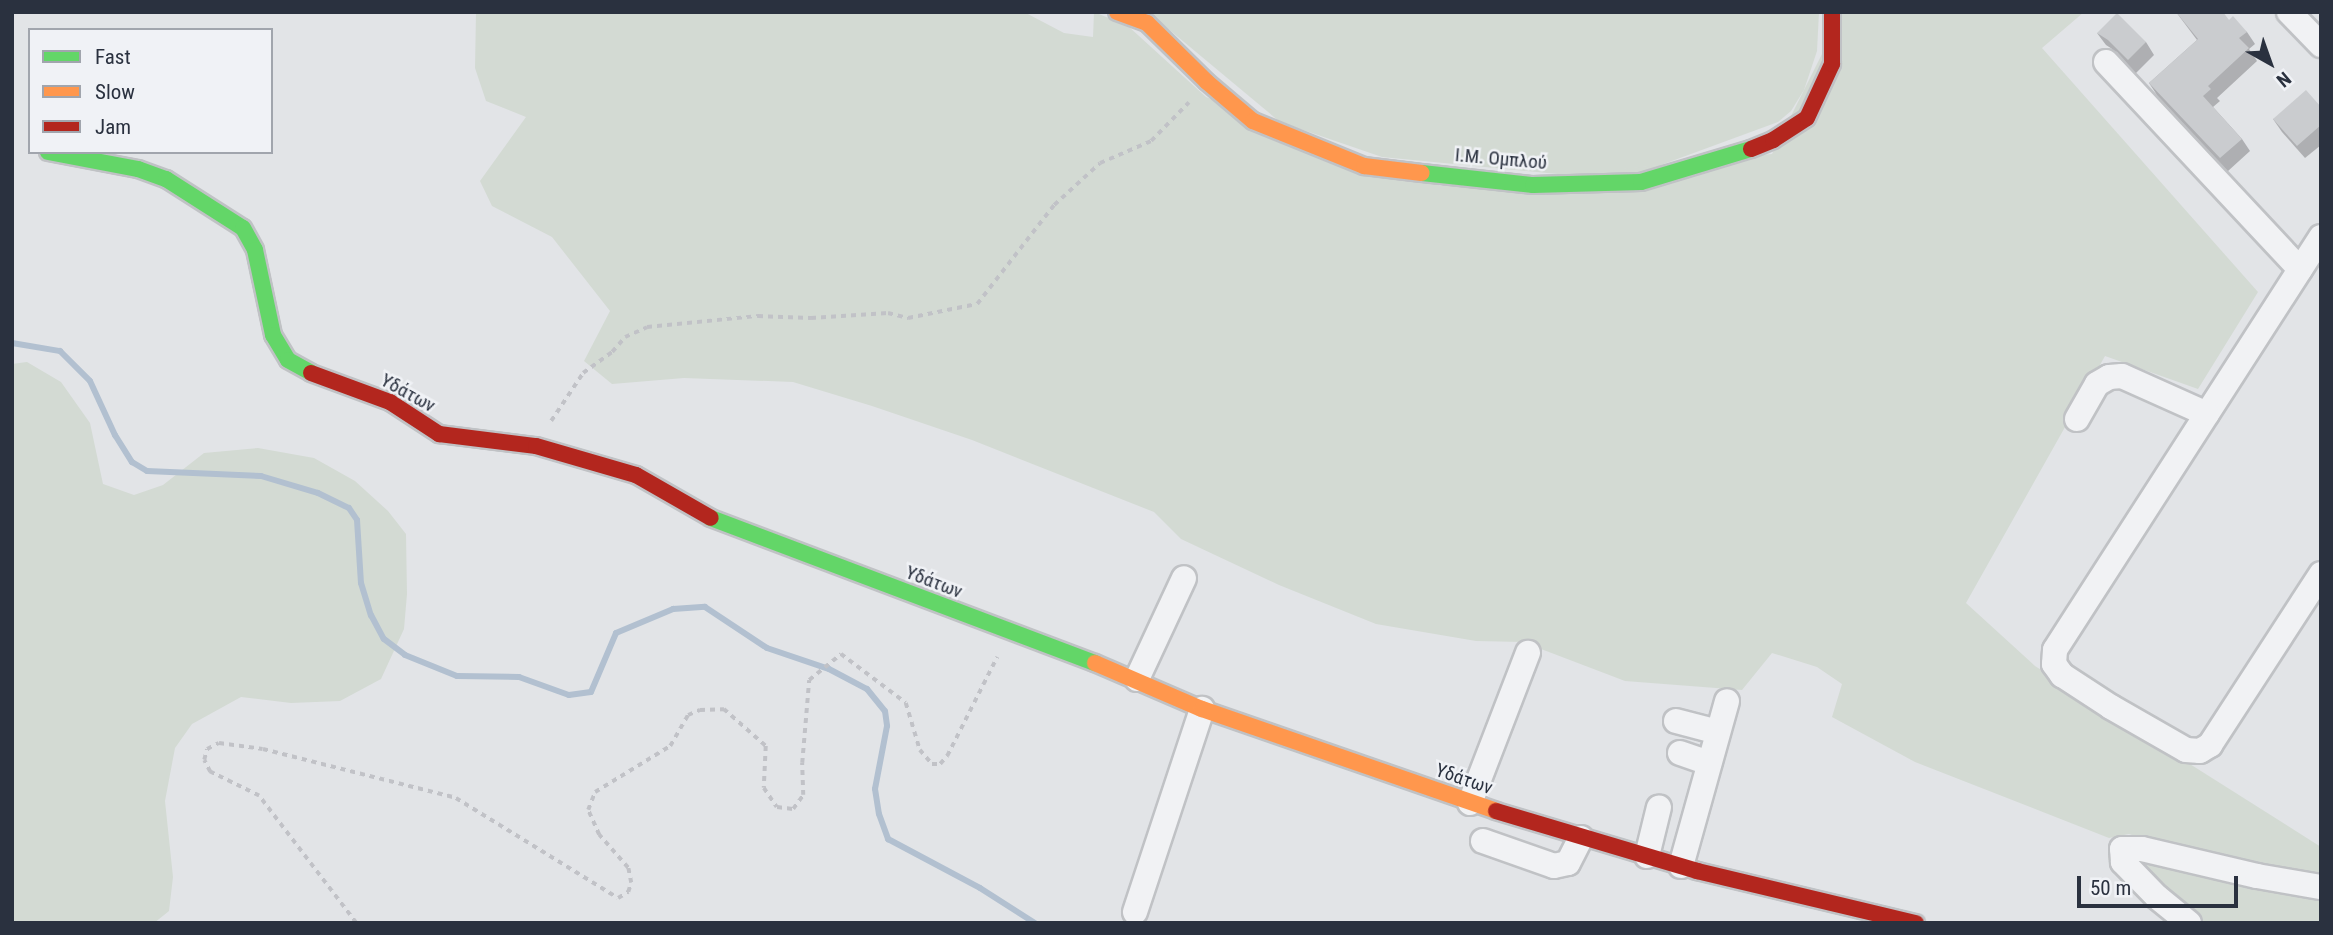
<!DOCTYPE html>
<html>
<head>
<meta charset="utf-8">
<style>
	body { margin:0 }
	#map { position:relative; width:2333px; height:935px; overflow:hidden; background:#e2e4e7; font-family:"Roboto Condensed",sans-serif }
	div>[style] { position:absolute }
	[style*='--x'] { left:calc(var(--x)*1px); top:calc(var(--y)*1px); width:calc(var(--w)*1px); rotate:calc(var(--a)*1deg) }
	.green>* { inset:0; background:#d3dad3 }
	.stream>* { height:6px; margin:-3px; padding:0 3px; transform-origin:3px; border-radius:3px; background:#b2c0d0 }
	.path>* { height:3.5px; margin-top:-1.75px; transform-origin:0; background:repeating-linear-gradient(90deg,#c1c2c7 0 5px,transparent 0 10px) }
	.roads { filter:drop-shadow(2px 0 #c0c2c5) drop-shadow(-2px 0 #c0c2c5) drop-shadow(0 2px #c0c2c5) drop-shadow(0 -2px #c0c2c5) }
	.street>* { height:24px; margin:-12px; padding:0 12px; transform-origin:12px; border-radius:12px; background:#f1f2f4 }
	.fast>* { height:16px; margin:-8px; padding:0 8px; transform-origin:8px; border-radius:8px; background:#63d668 }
	.slow>* { height:16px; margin:-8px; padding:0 8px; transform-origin:8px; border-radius:8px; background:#ff974d }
	.jam>* { height:16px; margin:-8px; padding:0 8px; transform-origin:8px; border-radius:8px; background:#b3261e }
	.wall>* { inset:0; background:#aeafb2 }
	.building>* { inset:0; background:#cacccf }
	span { translate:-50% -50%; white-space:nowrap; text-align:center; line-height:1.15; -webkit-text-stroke:5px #f0f2f6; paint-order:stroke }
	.street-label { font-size:19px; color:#2a313f }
	.frame { position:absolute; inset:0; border:14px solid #2a313f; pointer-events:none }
	.legend { position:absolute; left:28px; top:28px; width:245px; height:126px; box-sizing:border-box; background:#f0f2f6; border:2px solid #a1a5ad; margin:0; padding:9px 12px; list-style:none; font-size:21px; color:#2a313f }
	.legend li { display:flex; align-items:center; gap:14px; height:35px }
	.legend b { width:35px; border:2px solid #a1a5ad }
	.north { position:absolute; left:2235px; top:28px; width:70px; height:70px; -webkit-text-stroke:5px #f0f2f6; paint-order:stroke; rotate:140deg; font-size:19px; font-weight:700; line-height:28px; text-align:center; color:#2a313f }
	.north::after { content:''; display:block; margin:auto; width:24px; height:32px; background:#2a313f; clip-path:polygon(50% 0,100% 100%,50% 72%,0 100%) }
	.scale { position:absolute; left:2077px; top:876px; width:161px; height:32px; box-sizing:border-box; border:4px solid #2a313f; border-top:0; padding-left:9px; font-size:21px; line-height:24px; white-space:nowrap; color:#2a313f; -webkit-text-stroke:5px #f0f2f6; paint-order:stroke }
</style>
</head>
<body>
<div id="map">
	<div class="green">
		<i style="clip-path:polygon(476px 12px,1024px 12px,1064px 33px,1093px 37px,1094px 12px,1128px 26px,1206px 97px,1441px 186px,1772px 154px,1843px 12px,2084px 12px,2042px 48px,2258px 292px,2198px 389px,2105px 356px,1966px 603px,2035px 666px,2321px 847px,2321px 878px,2173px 849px,2129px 834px,2109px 838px,1915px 762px,1832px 717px,1842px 684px,1817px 667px,1772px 653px,1742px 690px,1625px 681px,1523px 642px,1476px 641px,1376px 624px,1279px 585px,1181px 539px,1154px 512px,972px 440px,872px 406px,793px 382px,684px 378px,612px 384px,584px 361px,610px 311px,552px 237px,492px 206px,480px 181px,526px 117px,486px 101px,475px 68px)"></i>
		<i style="clip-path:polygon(1148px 12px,1819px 12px,1817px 51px,1804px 90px,1791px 111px,1778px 122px,1661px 165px,1568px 175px,1382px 157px,1280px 122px)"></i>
		<i style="clip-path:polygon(27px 362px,61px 382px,90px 423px,103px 484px,134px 495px,163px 485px,204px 453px,258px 448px,314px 458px,355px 481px,388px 511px,406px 534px,407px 594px,404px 629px,381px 679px,340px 701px,291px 703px,241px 697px,192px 724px,175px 748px,165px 801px,173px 877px,169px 911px,154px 923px,12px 923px,12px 364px)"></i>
		<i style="clip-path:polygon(2147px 864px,2321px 892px,2321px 923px,2203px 923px,2160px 889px,2143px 867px)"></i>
	</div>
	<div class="stream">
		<i style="--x:12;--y:343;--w:49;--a:9.5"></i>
		<i style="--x:60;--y:351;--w:42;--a:45"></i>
		<i style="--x:90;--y:381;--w:60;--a:65.2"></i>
		<i style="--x:115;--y:435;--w:32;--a:58"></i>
		<i style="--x:132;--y:462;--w:17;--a:31"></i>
		<i style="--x:147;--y:471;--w:114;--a:2.5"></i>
		<i style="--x:261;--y:476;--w:59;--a:16.6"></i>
		<i style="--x:318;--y:493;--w:34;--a:26"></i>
		<i style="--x:349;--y:508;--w:14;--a:56"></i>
		<i style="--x:357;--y:520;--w:63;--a:86.4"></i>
		<i style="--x:361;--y:583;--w:34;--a:73"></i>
		<i style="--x:371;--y:615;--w:27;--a:62"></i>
		<i style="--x:384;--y:639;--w:26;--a:37"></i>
		<i style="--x:405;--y:655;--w:56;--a:22"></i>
		<i style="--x:457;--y:676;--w:62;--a:0.9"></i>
		<i style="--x:519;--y:677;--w:53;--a:19.8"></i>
		<i style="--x:569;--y:695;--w:22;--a:-8"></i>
		<i style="--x:591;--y:692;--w:64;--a:-67"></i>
		<i style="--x:616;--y:633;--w:62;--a:-22.8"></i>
		<i style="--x:673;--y:609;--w:32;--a:-4"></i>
		<i style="--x:705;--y:607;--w:74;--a:33.5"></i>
		<i style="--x:767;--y:648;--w:65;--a:18.7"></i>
		<i style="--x:829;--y:669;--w:43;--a:27.8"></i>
		<i style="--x:867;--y:689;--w:28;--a:51"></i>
		<i style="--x:885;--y:711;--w:15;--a:82"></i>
		<i style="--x:887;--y:726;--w:64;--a:100.8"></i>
		<i style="--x:875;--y:789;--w:25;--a:81"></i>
		<i style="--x:879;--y:814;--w:27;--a:70"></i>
		<i style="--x:888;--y:839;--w:104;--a:28"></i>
		<i style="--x:980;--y:888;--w:65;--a:32.5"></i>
	</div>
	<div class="path">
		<i style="--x:551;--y:421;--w:58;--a:-56.3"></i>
		<i style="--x:583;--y:373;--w:36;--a:-36"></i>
		<i style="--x:612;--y:352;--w:20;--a:-49"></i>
		<i style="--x:625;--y:337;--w:24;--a:-24"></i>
		<i style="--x:647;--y:327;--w:112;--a:-5.7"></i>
		<i style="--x:758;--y:316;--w:53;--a:2.2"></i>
		<i style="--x:811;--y:318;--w:77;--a:-3.7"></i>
		<i style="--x:888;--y:313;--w:21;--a:14"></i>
		<i style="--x:908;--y:318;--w:70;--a:-11.5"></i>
		<i style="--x:977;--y:304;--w:125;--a:-52.1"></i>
		<i style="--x:1054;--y:205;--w:62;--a:-42.4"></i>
		<i style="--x:1100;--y:163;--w:56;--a:-23.3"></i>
		<i style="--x:1151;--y:141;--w:54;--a:-45.7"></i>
		<i style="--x:356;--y:923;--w:160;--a:-127.4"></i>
		<i style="--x:259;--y:796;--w:55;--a:-153.9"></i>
		<i style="--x:210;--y:772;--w:13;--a:-117"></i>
		<i style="--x:204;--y:760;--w:11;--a:-75"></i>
		<i style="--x:207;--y:749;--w:13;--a:-27"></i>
		<i style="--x:219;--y:743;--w:44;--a:7.8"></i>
		<i style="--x:263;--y:749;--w:199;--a:14.2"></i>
		<i style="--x:456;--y:798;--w:190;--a:31.7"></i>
		<i style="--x:618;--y:898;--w:12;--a:-31"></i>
		<i style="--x:628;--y:892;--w:9;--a:-72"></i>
		<i style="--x:631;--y:883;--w:15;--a:-101"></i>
		<i style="--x:628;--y:868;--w:44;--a:-131.3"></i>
		<i style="--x:599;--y:835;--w:27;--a:-114"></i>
		<i style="--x:588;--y:810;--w:19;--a:-69"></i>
		<i style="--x:595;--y:792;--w:88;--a:-31.5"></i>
		<i style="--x:670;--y:746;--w:36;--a:-60"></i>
		<i style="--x:688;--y:715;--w:13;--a:-23"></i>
		<i style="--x:700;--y:710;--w:24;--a:-2"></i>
		<i style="--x:724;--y:709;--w:56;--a:41.4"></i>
		<i style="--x:766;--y:746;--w:42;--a:92.7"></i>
		<i style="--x:764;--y:788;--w:23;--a:56"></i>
		<i style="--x:777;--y:807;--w:16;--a:7"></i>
		<i style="--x:793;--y:809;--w:17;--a:-54"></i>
		<i style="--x:803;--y:795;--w:32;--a:-92"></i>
		<i style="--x:802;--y:763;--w:83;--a:-85.2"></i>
		<i style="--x:809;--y:680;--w:41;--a:-39.1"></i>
		<i style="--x:841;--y:654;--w:81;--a:37"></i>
		<i style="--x:906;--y:703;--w:49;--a:73.4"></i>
		<i style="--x:920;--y:750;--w:18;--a:49"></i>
		<i style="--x:932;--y:764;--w:8;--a:0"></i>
		<i style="--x:940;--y:764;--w:11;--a:-49"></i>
		<i style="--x:947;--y:756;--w:111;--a:-63.2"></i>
	</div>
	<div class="roads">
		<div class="street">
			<i style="--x:2289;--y:12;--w:46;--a:45.9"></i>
			<i style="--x:2106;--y:62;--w:284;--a:46.9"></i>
			<i style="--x:2321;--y:237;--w:491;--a:122.8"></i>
			<i style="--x:2055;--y:650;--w:14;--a:94"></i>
			<i style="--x:2054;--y:664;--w:14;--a:54"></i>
			<i style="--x:2062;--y:675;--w:59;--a:33.1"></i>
			<i style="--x:2111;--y:707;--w:86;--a:29.8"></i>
			<i style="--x:2186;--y:750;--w:14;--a:4"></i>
			<i style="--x:2200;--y:751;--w:12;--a:-31"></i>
			<i style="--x:2210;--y:745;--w:204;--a:-57"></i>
			<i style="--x:2077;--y:419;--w:40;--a:-60.3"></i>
			<i style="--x:2097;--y:384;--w:14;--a:-30"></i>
			<i style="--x:2109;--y:377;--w:13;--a:-4"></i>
			<i style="--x:2122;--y:376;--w:93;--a:24.1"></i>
			<i style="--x:1137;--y:679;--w:111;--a:-65"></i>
			<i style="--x:1676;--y:721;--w:43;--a:14.7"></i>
			<i style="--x:1680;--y:753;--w:31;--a:19"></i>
			<i style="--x:1470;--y:803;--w:161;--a:-68.9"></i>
			<i style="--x:1483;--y:841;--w:75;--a:19.4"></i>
			<i style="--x:1554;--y:866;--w:14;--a:-12"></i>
			<i style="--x:1568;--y:863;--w:28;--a:-63"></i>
			<i style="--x:1647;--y:856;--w:50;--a:-76.2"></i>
			<i style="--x:1681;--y:866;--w:171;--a:-74.4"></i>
			<i style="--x:1135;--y:912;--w:214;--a:-71.7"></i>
			<i style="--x:2189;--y:923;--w:41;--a:-140.9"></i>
			<i style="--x:2157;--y:897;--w:49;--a:-134.2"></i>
			<i style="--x:2123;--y:862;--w:13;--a:-94"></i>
			<i style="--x:2122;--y:849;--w:20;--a:0"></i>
			<i style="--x:2142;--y:849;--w:118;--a:13.2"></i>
			<i style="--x:2257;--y:876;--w:65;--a:9.8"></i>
		</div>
		<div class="fast">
			<i style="--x:48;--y:152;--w:92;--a:10.7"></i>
			<i style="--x:138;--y:169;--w:30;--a:20"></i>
			<i style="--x:166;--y:179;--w:91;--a:32.5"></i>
			<i style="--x:243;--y:228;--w:25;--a:61"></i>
			<i style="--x:255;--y:250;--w:87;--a:78"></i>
			<i style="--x:273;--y:335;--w:29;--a:59"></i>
			<i style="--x:288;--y:360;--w:26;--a:29"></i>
			<i style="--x:1422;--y:173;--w:112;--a:6.2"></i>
			<i style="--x:1533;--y:185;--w:108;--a:-1.6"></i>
			<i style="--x:1641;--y:182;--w:115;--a:-16.7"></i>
			<i style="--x:711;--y:518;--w:410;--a:20.7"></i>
		</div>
		<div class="slow">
			<i style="--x:1117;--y:12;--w:32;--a:20"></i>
			<i style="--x:1147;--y:23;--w:84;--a:44.5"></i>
			<i style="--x:1207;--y:82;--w:60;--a:40.3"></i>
			<i style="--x:1253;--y:121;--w:120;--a:22.1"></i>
			<i style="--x:1364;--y:166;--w:58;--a:6.9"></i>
			<i style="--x:1095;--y:663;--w:116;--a:23.3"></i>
			<i style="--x:1202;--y:709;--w:311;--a:19.1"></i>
		</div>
		<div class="jam">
			<i style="--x:1751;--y:149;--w:24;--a:-22"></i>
			<i style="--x:1773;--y:140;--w:40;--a:-32.9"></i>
			<i style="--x:1807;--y:118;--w:60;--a:-65.2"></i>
			<i style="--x:1832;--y:64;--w:52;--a:-90"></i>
			<i style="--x:311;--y:373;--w:84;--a:20.2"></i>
			<i style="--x:390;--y:402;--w:59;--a:33.1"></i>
			<i style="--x:439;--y:434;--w:98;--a:7.1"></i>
			<i style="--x:536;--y:446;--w:104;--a:16.2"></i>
			<i style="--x:636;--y:475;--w:86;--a:29.8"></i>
			<i style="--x:1496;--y:811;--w:210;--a:16.6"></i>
			<i style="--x:1697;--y:871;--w:225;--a:13.4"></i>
		</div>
	</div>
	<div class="wall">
		<i style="clip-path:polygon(2176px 12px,2229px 20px,2247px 32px,2255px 44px,2249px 49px,2257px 61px,2217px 98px,2220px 101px,2213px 107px,2242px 139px,2250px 151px,2228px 171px,2157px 95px,2149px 83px,2197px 40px)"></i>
		<i style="clip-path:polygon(2097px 33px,2146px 42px,2154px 55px,2136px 73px,2117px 52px,2106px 45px)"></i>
		<i style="clip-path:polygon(2321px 107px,2321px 145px,2305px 158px,2282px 132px,2273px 119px)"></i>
	</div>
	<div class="building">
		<i style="clip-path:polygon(2176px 12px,2223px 12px,2229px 20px,2233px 16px,2247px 32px,2239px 38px,2249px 48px,2208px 86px,2211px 89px,2203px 96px,2242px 139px,2220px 158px,2149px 83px,2198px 39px)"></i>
		<i style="clip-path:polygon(2117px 13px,2146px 42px,2128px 60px,2108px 40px,2097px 33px)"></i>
		<i style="clip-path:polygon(2306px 90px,2321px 107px,2321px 125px,2297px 146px,2273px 119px)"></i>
	</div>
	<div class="street-label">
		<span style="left:1501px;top:159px;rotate:5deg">Ι.Μ. Ομπλού</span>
		<span style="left:408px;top:393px;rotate:29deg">Υδάτων</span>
		<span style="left:934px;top:582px;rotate:21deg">Υδάτων</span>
		<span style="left:1464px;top:779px;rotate:19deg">Υδάτων</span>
	</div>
	<div class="frame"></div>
	<ul class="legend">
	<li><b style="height:9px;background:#63d668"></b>Fast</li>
	<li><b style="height:9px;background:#ff974d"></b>Slow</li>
	<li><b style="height:9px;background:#b3261e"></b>Jam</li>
	</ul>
	<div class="north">N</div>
	<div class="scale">50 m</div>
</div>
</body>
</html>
